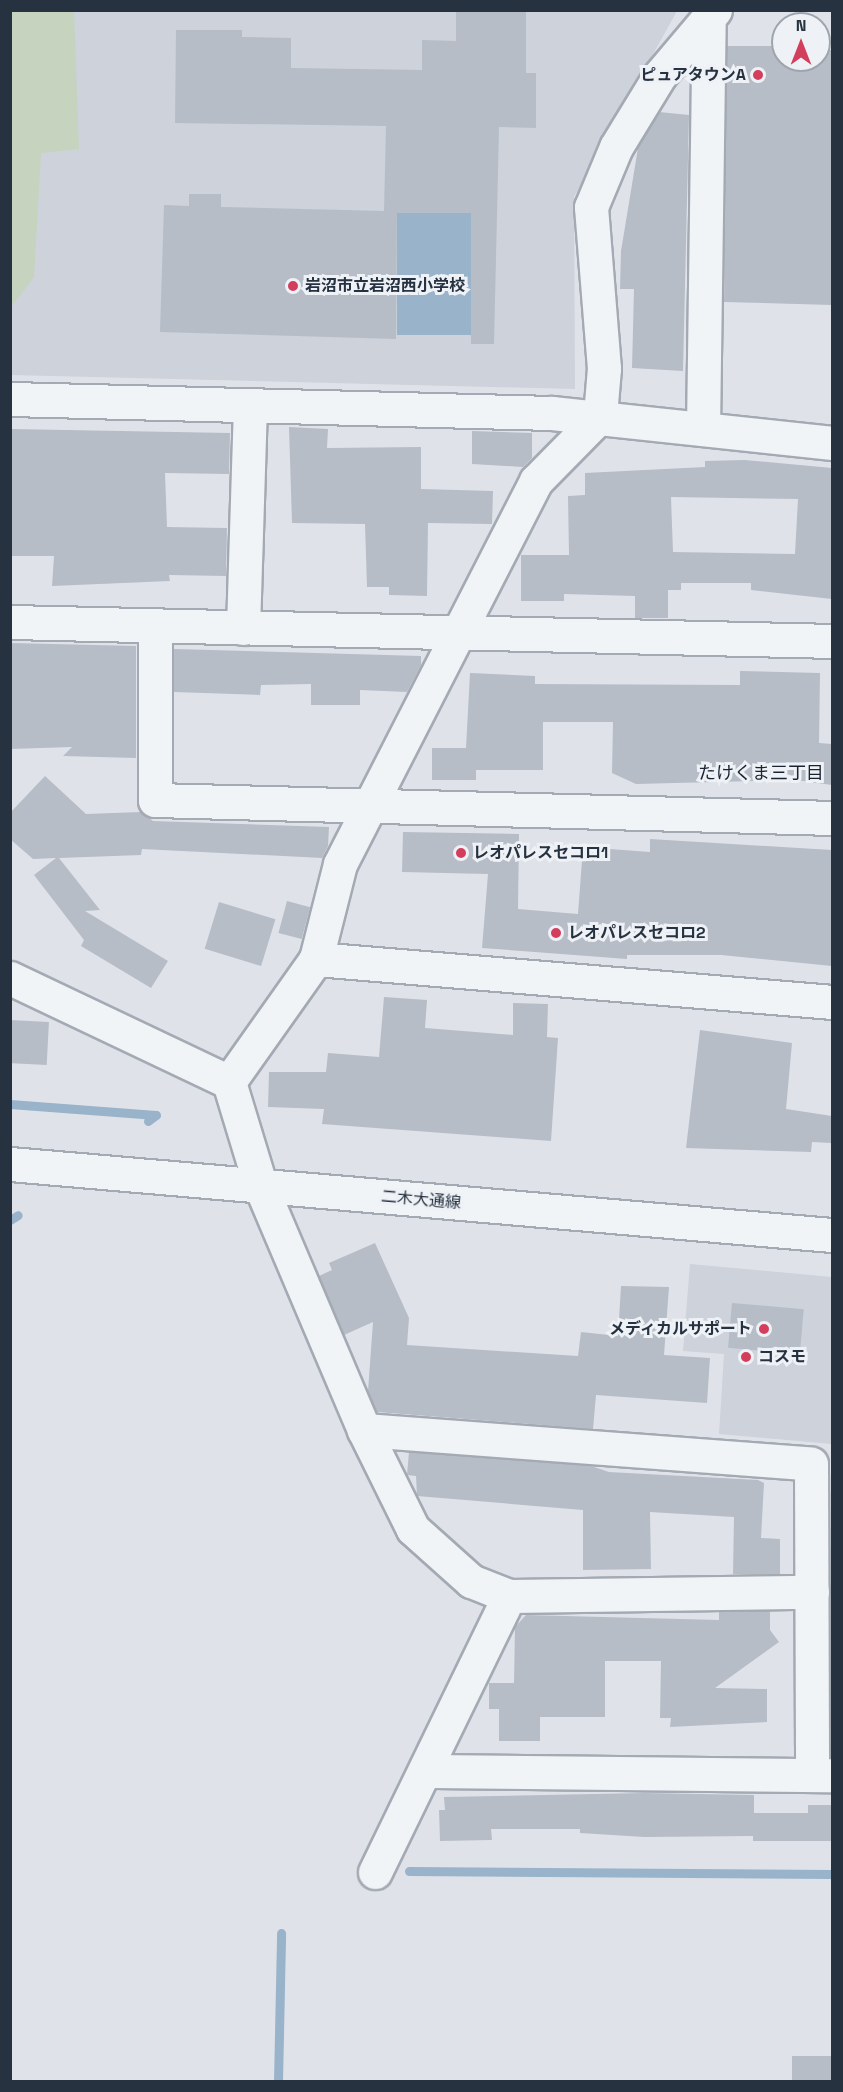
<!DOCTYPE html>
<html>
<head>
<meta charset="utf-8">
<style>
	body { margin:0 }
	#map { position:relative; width:843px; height:2092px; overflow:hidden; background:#dfe3e9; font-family:"Space Grotesk","Noto Sans JP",sans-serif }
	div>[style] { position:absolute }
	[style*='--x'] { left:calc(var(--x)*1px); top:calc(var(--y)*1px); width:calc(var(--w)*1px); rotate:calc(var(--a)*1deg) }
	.built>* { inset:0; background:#cdd2db }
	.green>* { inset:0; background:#c5d3bf }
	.water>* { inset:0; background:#98b3ca; transform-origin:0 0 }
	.stream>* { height:9px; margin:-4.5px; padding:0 4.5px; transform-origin:4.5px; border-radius:4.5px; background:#98b3ca }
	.building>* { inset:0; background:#b6bdc6; transform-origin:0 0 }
	.roads { filter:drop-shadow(2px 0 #a4aab3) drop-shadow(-2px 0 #a4aab3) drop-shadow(0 2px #a4aab3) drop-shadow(0 -2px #a4aab3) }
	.minor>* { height:33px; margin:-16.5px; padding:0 16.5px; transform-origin:16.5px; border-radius:16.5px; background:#f1f4f7 }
	.tertiary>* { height:33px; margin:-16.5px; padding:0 16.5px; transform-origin:16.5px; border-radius:16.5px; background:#f1f4f7 }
	.dots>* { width:16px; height:16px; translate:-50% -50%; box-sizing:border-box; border:3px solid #eef2f6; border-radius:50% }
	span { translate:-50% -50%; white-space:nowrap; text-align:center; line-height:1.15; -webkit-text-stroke:6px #eef2f6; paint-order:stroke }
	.poi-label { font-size:16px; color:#273240; font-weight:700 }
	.right { translate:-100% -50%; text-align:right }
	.left { translate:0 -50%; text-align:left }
	.street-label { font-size:16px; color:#273240 }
	.neighbourhood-label { font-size:18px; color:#192331 }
	.frame { position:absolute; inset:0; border:12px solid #273240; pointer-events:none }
	.north { position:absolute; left:771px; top:12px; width:60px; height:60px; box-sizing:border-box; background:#eef2f6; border:2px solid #9ea5ad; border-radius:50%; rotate:0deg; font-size:16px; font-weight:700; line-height:24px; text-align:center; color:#273240 }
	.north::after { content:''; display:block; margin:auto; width:21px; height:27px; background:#d33e5d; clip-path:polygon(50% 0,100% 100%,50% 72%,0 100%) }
</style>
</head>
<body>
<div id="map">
	<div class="built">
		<i style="clip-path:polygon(11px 11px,677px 11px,574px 197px,575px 389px,11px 375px)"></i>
		<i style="clip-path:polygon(690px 1264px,832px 1277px,832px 1444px,719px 1434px,724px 1354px,683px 1351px)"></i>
	</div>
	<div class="green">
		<i style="clip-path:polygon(11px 10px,74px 11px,79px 149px,41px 153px,34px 277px,11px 307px)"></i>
	</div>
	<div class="water">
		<i style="left:397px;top:213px;width:74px;height:122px"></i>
	</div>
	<div class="stream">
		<i style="--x:10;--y:1104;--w:146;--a:4.3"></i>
		<i style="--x:156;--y:1115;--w:10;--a:143"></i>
		<i style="--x:10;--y:1220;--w:9;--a:-32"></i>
		<i style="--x:409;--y:1871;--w:423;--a:0.4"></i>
		<i style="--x:278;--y:2082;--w:149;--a:-88.8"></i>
	</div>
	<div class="building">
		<i style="clip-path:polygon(456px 10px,526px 10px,526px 73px,536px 73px,536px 128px,499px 127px,494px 344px,471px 344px,471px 213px,397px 213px,396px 339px,160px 332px,164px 205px,189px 206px,189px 194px,221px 194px,221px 207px,384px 211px,386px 126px,175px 123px,176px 30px,242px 30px,242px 37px,291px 38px,291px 68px,422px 70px,422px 40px,456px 41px)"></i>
		<i style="clip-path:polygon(727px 46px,783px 46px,783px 60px,819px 60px,819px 50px,832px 50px,832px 305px,724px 302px)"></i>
		<i style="clip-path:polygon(659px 112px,689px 115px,683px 371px,632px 368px,634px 289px,620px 289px,621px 251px,638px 148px)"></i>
		<i style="clip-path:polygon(289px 427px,328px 429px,327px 448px,421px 447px,421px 489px,493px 491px,492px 524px,428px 523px,427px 596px,389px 595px,389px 587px,367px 587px,365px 524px,292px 523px)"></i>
		<i style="clip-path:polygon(11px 429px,230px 433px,229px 474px,165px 473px,167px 527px,227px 528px,226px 576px,169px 575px,170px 581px,52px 586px,54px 556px,10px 556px)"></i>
		<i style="clip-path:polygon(472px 431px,532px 433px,532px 458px,523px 467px,472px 464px)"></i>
		<i style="clip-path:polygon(evenodd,745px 460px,832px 468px,832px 599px,751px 590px,751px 583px,681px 583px,681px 590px,668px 590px,668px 618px,635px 618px,635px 596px,564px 594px,564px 601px,521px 601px,521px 555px,569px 555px,568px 496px,585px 495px,585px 473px,705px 467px,705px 461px,745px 460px,671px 497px,798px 499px,795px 554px,673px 552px,671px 497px)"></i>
		<i style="clip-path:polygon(10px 643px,136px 646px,136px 758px,63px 756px,72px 747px,10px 749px)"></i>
		<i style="clip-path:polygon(174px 649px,421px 656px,421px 665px,407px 692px,360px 690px,360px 705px,311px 705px,311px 684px,261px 685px,260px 695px,174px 692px)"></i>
		<i style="clip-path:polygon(740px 671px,820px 673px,819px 743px,832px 744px,832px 785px,796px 780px,636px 784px,612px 773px,613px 722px,543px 722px,543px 770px,476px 770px,476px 780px,432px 780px,432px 748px,466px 748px,470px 673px,535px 676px,535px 684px,740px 685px)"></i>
		<i style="clip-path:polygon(45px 776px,86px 814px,141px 812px,153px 821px,329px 827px,328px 846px,322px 858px,142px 849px,141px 855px,59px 858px,100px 910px,85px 911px,168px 961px,151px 988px,81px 946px,84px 940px,34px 875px,56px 858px,33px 859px,10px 839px,10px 813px)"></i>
		<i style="clip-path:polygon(403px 832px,519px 834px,518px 909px,578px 914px,583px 847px,650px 852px,650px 839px,832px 850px,832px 966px,721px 955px,627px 955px,627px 959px,482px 948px,488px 874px,402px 872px)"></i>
		<i style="left:287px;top:901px;width:24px;height:33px;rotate:15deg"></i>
		<i style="left:219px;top:902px;width:59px;height:49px;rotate:17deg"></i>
		<i style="clip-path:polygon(384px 997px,427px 1000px,425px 1028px,513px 1035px,513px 1003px,548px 1004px,547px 1037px,558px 1038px,551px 1141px,322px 1124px,324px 1109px,268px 1107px,269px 1072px,326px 1072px,328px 1053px,379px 1057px)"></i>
		<i style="left:10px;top:1020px;width:39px;height:43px;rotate:3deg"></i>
		<i style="clip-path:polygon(700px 1030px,792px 1043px,786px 1109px,832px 1116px,832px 1143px,812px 1142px,811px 1152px,686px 1148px)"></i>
		<i style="clip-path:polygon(375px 1243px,409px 1318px,407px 1345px,578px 1356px,581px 1332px,618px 1336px,621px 1286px,669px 1287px,664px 1355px,710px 1358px,707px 1403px,596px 1395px,593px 1429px,377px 1412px,368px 1391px,373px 1322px,344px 1335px,319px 1276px,332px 1270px,329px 1263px)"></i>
		<i style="left:732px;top:1303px;width:72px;height:45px;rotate:5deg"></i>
		<i style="clip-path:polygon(409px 1452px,591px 1466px,609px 1472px,758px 1480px,764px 1483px,761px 1538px,780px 1539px,780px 1574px,733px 1574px,734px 1517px,650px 1512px,651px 1569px,583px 1570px,583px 1510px,417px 1496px,416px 1476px,407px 1475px)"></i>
		<i style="clip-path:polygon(770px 1611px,770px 1630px,779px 1642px,715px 1688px,767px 1689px,767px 1722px,670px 1727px,671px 1718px,660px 1718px,661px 1661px,605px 1661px,605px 1717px,540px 1717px,540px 1741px,499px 1741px,499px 1709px,489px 1709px,489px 1683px,514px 1683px,515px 1627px,526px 1615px,719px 1620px,719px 1612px)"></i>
		<i style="clip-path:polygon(644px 1793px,754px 1795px,754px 1813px,808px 1813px,808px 1805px,832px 1805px,832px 1841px,753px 1841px,753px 1836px,644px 1837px,580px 1833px,580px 1829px,491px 1829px,492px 1840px,440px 1841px,439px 1810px,445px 1810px,444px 1797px)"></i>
		<i style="left:792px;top:2056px;width:40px;height:26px"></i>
	</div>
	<div class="roads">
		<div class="minor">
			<i style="--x:715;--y:10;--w:85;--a:130.2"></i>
			<i style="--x:660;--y:75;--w:84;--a:121.4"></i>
			<i style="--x:616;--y:147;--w:65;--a:112.6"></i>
			<i style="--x:591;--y:207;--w:162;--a:85.4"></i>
			<i style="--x:604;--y:368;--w:48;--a:94.8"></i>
			<i style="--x:600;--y:416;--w:91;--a:134.6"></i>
			<i style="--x:536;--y:481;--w:430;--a:117.1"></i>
			<i style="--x:340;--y:864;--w:98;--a:104.2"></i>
			<i style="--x:316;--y:959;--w:151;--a:125.3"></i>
			<i style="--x:229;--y:1082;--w:110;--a:73.1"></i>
			<i style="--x:261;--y:1187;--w:264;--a:67"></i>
			<i style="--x:364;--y:1430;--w:110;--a:63.7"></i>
			<i style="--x:413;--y:1529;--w:78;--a:41.9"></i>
			<i style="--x:471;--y:1581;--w:41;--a:21.5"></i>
			<i style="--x:509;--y:1596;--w:303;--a:-0.8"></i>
			<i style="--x:10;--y:399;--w:542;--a:1.48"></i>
			<i style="--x:552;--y:413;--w:282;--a:6.1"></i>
			<i style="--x:703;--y:429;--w:409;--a:-89.2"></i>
			<i style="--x:10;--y:622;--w:822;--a:1.32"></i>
			<i style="--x:155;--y:625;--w:175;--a:90"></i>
			<i style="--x:155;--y:800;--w:677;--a:1.52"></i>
			<i style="--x:243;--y:628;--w:223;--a:-88.2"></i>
			<i style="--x:316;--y:959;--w:518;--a:4.76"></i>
			<i style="--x:10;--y:978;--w:242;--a:25.4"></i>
			<i style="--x:364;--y:1430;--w:448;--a:4.3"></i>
			<i style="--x:811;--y:1464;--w:310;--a:89.8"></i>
			<i style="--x:426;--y:1771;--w:406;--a:0.6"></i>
			<i style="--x:375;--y:1872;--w:307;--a:-64.1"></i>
		</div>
		<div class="tertiary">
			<i style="--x:10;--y:1164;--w:825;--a:4.94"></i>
		</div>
	</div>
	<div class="dots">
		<i style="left:758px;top:75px;background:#d33e5d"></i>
		<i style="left:293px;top:286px;background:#d33e5d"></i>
		<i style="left:461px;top:853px;background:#d33e5d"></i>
		<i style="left:556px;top:933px;background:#d33e5d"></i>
		<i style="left:764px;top:1329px;background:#d33e5d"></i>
		<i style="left:746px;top:1357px;background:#d33e5d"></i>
	</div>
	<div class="poi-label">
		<span class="right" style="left:746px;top:75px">ピュアタウンA</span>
		<span class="left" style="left:305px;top:286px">岩沼市立岩沼西小学校</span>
		<span class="left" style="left:473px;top:853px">レオパレスセコロ1</span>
		<span class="left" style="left:568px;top:933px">レオパレスセコロ2</span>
		<span class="right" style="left:752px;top:1329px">メディカルサポート</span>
		<span class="left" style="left:758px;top:1357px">コスモ</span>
	</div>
	<div class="street-label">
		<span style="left:421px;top:1200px;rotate:5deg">二木大通線</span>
	</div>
	<div class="neighbourhood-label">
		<span style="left:761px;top:773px">たけくま三丁目</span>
	</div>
	<div class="frame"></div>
	<div class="north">N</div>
</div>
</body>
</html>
